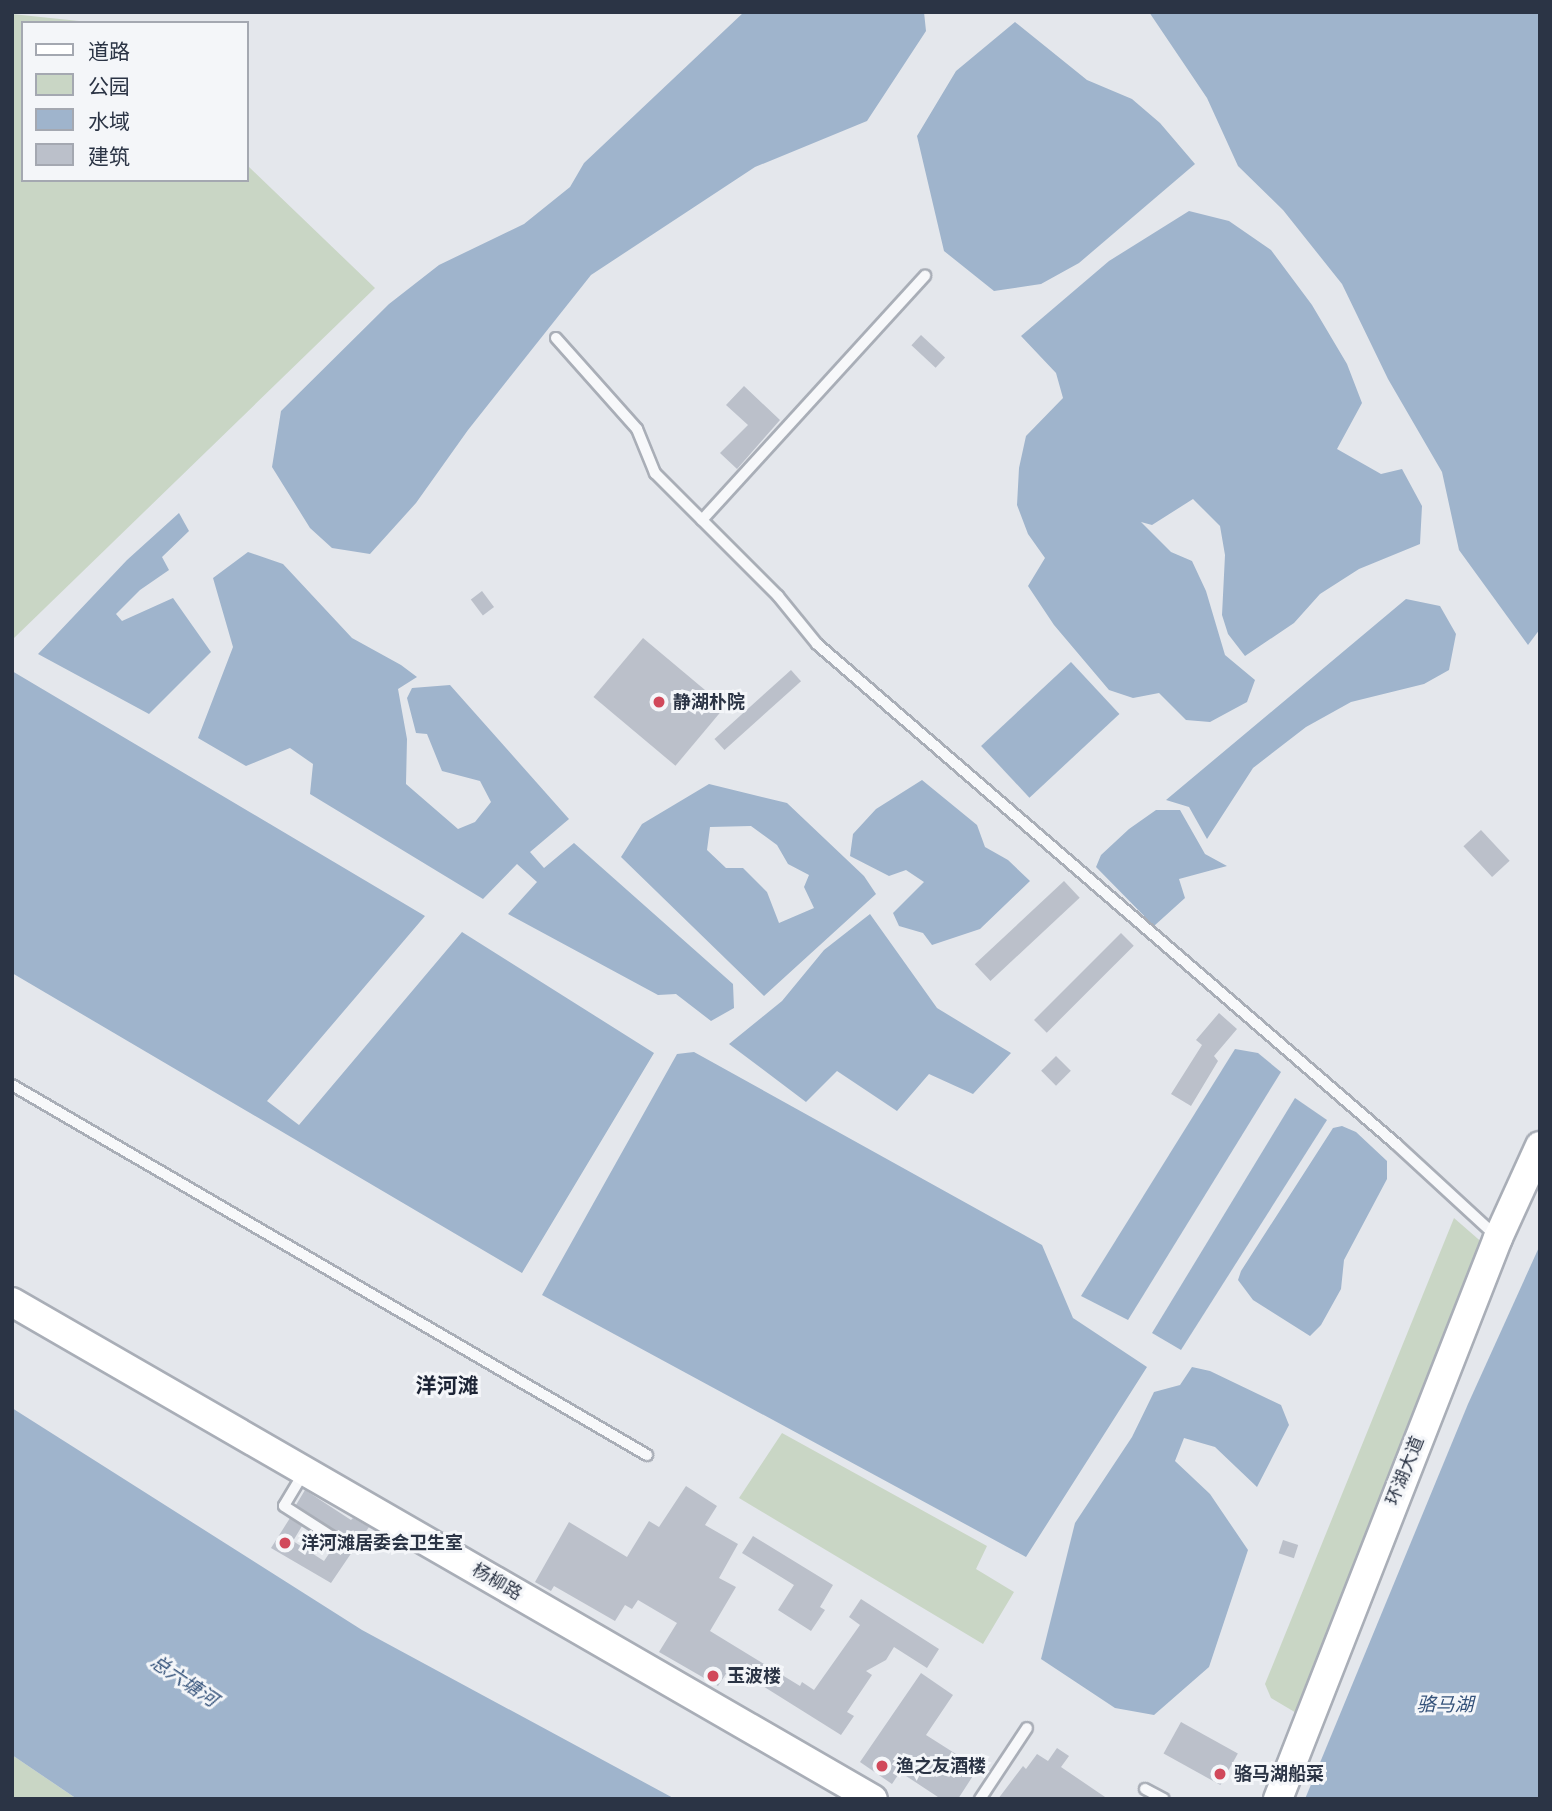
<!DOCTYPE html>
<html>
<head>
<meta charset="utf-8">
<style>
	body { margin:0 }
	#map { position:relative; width:1552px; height:1811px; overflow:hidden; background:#e4e7ec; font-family:Mulish,"Noto Sans SC",sans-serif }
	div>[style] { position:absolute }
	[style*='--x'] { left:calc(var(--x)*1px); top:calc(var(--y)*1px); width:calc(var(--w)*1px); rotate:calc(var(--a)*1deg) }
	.green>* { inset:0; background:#c9d6c5 }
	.water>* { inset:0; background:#9fb4cc; transform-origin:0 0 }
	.building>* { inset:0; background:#bbc0ca; transform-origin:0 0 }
	.roads { filter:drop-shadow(2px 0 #a9aeb7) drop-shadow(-2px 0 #a9aeb7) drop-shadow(0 2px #a9aeb7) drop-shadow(0 -2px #a9aeb7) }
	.lane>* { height:10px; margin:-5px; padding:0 5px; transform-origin:5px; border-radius:5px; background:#f7f8fa }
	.secondary>* { height:28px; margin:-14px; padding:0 14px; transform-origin:14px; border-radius:14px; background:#fff }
	.dots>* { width:19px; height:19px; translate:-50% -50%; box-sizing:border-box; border:4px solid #f4f6f9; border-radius:50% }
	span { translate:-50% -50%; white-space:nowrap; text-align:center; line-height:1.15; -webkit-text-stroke:6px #f4f6f9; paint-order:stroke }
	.poi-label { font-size:18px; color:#2b3445; font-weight:700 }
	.left { translate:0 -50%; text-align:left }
	.street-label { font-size:18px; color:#2b3445 }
	.water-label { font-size:19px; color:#34527a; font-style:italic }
	.quarter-label { font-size:21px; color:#1d2536; font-weight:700 }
	.frame { position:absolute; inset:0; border:14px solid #2b3445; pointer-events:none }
	.legend { position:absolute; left:21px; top:21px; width:228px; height:161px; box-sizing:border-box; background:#f4f6f9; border:2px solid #a4a8b1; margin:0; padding:9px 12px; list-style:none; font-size:21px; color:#2b3445 }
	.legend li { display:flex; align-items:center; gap:14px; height:35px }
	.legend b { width:35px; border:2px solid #a4a8b1 }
</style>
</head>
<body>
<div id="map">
	<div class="green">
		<i style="clip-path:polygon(12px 14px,98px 23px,23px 23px,23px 180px,247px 180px,247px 165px,375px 288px,12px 640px)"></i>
		<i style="clip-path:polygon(1454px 1218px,1485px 1245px,1298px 1714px,1271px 1698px,1265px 1684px)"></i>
		<i style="clip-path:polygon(782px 1433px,987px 1546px,976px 1569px,1014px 1592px,983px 1644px,739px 1498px)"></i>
		<i style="clip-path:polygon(12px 1755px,77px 1799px,12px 1799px)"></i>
	</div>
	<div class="water">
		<i style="clip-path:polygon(744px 12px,924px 12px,926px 31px,867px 121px,755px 167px,591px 275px,468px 430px,416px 503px,370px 554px,332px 548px,310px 528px,272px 467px,281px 411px,389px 304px,439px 265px,524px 224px,570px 187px,584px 163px)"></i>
		<i style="clip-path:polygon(1149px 12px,1540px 12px,1540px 629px,1528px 645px,1459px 550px,1442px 472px,1388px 379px,1342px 284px,1283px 210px,1238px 166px,1207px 98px)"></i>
		<i style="clip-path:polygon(1015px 22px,1087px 80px,1132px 99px,1160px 123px,1195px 164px,1079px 263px,1041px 284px,994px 291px,944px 251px,917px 136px,956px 71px)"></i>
		<i style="clip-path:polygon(1189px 211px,1229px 221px,1271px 250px,1312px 305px,1347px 364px,1362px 403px,1337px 449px,1381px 474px,1402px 469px,1422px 506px,1420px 544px,1359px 569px,1320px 594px,1294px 623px,1245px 656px,1228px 634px,1222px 615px,1225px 555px,1220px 526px,1193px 499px,1152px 525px,1141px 522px,1171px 552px,1192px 561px,1206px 591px,1225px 655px,1255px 680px,1247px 702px,1210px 722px,1186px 720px,1159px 693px,1133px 698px,1109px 690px,1054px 625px,1028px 586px,1045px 558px,1028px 534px,1017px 505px,1019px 468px,1026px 436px,1063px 398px,1056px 373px,1021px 336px,1109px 261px)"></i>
		<i style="clip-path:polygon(179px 513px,189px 531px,162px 557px,169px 570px,140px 590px,116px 614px,122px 621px,173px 598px,211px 652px,149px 714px,38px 654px,127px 560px)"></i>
		<i style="clip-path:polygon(248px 552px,283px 564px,352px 638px,401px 665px,417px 677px,398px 689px,407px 739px,406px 784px,458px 829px,475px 822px,491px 802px,480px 781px,442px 771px,427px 734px,416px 733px,407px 698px,412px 688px,450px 685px,569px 819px,530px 852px,544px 868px,574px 843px,733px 984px,734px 1008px,711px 1021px,676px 994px,658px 995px,508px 914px,537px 882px,517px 864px,483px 899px,310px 794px,313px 764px,290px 748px,246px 766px,198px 738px,233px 647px,213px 578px)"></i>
		<i style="clip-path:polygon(1406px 599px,1440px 606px,1456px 634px,1449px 670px,1424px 684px,1351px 702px,1306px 727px,1253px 768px,1207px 839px,1189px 807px,1166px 800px)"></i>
		<i style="left:1071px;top:662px;width:71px;height:123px;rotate:47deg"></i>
		<i style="clip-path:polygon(12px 671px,425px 916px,267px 1101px,299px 1125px,462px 932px,654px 1053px,522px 1273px,12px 973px)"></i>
		<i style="clip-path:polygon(922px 780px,977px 825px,985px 847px,1008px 860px,1030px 881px,980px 929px,932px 945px,923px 933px,899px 926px,893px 913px,924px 882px,906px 870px,889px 876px,850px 856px,853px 834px,876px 809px)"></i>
		<i style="clip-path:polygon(evenodd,709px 784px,787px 803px,864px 876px,876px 894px,764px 996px,621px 857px,642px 824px,709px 784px,751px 826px,777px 845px,788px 864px,809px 875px,804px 887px,814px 908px,779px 923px,767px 892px,743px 868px,726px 868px,707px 850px,710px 827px,751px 826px)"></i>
		<i style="clip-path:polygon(1156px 810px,1180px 810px,1205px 854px,1227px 866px,1179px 879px,1185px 898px,1154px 926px,1096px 867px,1101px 855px,1129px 829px)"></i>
		<i style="clip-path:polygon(870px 914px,937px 1008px,1011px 1053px,973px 1094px,929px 1074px,897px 1111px,837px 1071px,806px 1102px,729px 1044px,782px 1001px,824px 950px)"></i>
		<i style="clip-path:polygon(1235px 1049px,1258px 1053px,1281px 1072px,1128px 1320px,1081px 1296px)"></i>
		<i style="clip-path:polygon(694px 1052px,1042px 1245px,1073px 1318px,1147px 1367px,1026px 1557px,542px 1295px,677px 1054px)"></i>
		<i style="clip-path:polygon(1295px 1098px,1327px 1120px,1181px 1350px,1152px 1333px)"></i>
		<i style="clip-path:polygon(1342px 1126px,1356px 1132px,1387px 1161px,1387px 1179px,1344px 1260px,1341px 1289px,1321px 1325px,1310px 1336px,1253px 1300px,1238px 1280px,1241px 1271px,1333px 1128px)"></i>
		<i style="clip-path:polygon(1540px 1245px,1540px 1799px,1305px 1799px,1468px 1404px)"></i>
		<i style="clip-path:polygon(1192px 1367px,1210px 1371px,1281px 1405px,1289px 1425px,1257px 1487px,1215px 1447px,1184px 1438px,1175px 1461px,1210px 1494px,1248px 1550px,1209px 1667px,1154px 1715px,1115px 1708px,1041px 1659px,1075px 1523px,1132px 1437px,1154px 1392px,1180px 1385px)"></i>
		<i style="clip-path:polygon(12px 1408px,362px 1630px,675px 1799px,77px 1799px,12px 1755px)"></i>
	</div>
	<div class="building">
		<i style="left:921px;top:335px;width:33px;height:14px;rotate:43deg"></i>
		<i style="clip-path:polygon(744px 386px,780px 420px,737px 469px,720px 453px,748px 425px,726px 405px)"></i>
		<i style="left:482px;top:591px;width:20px;height:14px;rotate:53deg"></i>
		<i style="left:643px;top:638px;width:107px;height:77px;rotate:40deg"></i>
		<i style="left:791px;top:670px;width:15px;height:103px;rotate:48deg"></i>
		<i style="left:1481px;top:830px;width:42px;height:24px;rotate:47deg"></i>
		<i style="left:1064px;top:881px;width:23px;height:122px;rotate:47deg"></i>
		<i style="left:1121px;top:933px;width:18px;height:123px;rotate:45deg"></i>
		<i style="clip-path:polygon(1219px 1013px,1237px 1029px,1214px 1056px,1218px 1061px,1191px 1106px,1171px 1094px,1202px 1045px,1196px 1040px)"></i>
		<i style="left:1056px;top:1056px;width:21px;height:21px;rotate:45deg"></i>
		<i style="clip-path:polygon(686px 1486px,717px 1506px,705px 1525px,738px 1544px,719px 1578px,736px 1587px,710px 1631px,800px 1686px,802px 1682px,814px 1690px,860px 1625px,849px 1617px,861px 1599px,939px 1649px,927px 1668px,894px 1647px,886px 1660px,866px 1671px,872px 1675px,847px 1712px,854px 1716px,841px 1735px,731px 1666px,718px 1686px,659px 1652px,677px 1623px,638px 1600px,632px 1609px,625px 1605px,615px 1621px,554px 1586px,551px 1591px,535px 1582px,569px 1522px,627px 1557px,649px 1521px,659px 1527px)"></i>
		<i style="clip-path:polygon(305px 1490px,351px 1520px,353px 1518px,369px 1527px,331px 1583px,271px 1548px,290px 1518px,302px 1526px,293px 1541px,324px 1561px,341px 1536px,296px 1505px)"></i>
		<i style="clip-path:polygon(753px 1536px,833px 1585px,820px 1607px,825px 1610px,811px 1631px,778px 1610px,794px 1585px,742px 1553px)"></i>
		<i style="left:1283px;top:1540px;width:16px;height:14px;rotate:18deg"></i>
		<i style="clip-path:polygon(921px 1673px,953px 1695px,926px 1735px,978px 1768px,958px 1799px,941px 1799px,900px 1772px,892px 1784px,860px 1762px)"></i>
		<i style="left:1181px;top:1722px;width:65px;height:36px;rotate:29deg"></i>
		<i style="clip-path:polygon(1057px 1748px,1069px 1756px,1061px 1767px,1108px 1799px,998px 1799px,1023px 1766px,1026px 1769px,1037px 1754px,1048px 1761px)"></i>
	</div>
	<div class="roads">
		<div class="lane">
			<i style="--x:556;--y:338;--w:122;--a:48.3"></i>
			<i style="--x:637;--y:429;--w:48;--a:67.8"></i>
			<i style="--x:655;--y:473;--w:174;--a:45"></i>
			<i style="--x:778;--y:596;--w:62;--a:50.9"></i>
			<i style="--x:817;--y:644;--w:765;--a:40.81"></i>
			<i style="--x:1396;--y:1144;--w:134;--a:42.6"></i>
			<i style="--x:702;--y:520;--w:331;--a:-47.6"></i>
			<i style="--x:12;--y:1085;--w:735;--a:30.23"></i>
			<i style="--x:303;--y:1474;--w:37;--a:121"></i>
			<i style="--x:284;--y:1506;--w:56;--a:32.6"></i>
			<i style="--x:1145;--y:1789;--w:21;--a:28"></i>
			<i style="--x:980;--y:1799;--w:85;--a:-56.5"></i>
		</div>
		<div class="secondary">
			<i style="--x:12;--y:1302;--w:994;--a:30"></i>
			<i style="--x:1278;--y:1799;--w:603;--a:-68.59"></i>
			<i style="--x:1498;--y:1238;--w:101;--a:-65.5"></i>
		</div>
	</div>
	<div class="dots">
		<i style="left:659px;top:702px;background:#d1495b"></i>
		<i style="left:285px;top:1543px;background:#d1495b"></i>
		<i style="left:713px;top:1676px;background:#d1495b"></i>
		<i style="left:882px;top:1766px;background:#d1495b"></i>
		<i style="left:1220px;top:1774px;background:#d1495b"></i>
	</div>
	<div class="poi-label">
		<span class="left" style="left:673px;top:702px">静湖朴院</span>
		<span class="left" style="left:301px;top:1543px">洋河滩居委会卫生室</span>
		<span class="left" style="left:727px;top:1676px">玉波楼</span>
		<span class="left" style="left:896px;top:1766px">渔之友酒楼</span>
		<span class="left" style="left:1234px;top:1774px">骆马湖船菜</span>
	</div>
	<div class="street-label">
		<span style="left:1405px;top:1471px;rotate:-68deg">环湖大道</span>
		<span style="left:497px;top:1582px;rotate:30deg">杨柳路</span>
	</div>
	<div class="water-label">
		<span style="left:184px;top:1681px;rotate:34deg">总六塘河</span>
		<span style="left:1445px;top:1705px">骆马湖</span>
	</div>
	<div class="quarter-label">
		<span style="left:447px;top:1385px">洋河滩</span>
	</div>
	<div class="frame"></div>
	<ul class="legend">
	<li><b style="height:9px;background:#fff"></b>道路</li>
	<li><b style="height:19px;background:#c9d6c5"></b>公园</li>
	<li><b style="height:19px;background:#9fb4cc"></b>水域</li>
	<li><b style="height:19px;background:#bbc0ca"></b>建筑</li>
	</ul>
</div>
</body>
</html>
